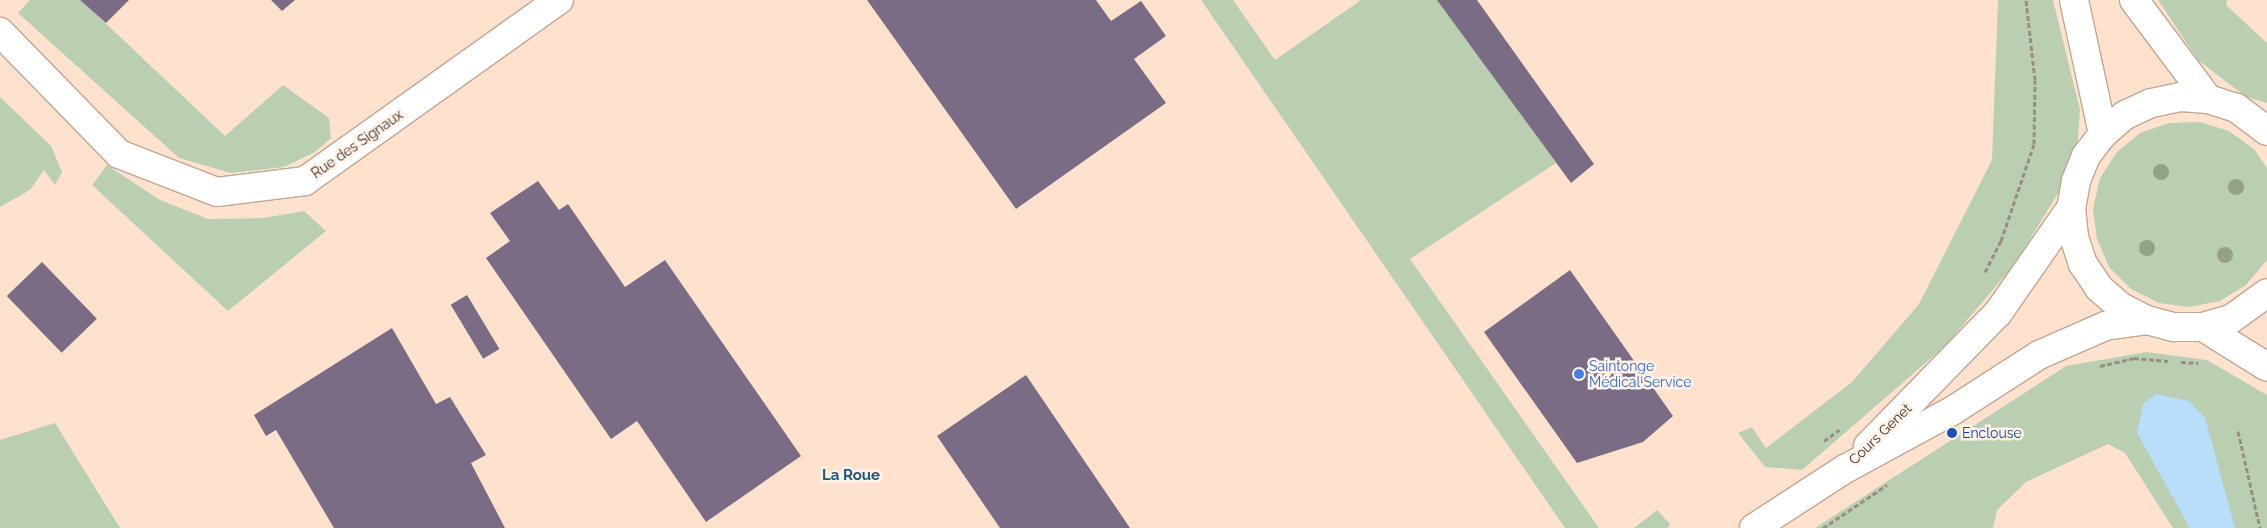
<!DOCTYPE html>
<html>
<head>
<meta charset="utf-8">
<style>
	body { margin:0 }
	#map { position:relative; width:2267px; height:528px; overflow:hidden; background:#fef2ea; font-family:Raleway,sans-serif }
	div>[style] { position:absolute }
	[style*='--x'] { left:calc(var(--x)*1px); top:calc(var(--y)*1px); width:calc(var(--w)*1px); rotate:calc(var(--a)*1deg) }
	.built>* { inset:0; background:#ffe2ce; transform-origin:0 0 }
	.green>* { inset:0; background:#bacfb2 }
	.water>* { inset:0; background:#b8defb }
	.building>* { inset:0; background:#7b6c85; transform-origin:0 0 }
	.path>* { height:3px; margin-top:-1.5px; transform-origin:0; background:repeating-linear-gradient(90deg,#988d85 0 5px,transparent 0 7.5px) }
	.roads { filter:drop-shadow(1px 0 #c0a693) drop-shadow(-1px 0 #c0a693) drop-shadow(0 1px #c0a693) drop-shadow(0 -1px #c0a693) }
	.street>* { height:28px; margin:-14px; padding:0 14px; transform-origin:14px; border-radius:14px; background:#fff }
	.secondary>* { height:28px; margin:-14px; padding:0 14px; transform-origin:14px; border-radius:14px; background:#fff }
	.trees>* { width:16px; height:16px; margin:-8px; border-radius:50%; background:#94a283 }
	.dots>* { width:14px; height:14px; translate:-50% -50%; box-sizing:border-box; border:2px solid #fef2ea; border-radius:50% }
	span { translate:-50% -50%; white-space:nowrap; text-align:center; line-height:1.15; -webkit-text-stroke:5px #fef2ea; paint-order:stroke }
	.street-label { font-size:14px; color:#3b3028 }
	.shop-label { font-size:14px; color:#366cbe }
	.left { translate:0 -50%; text-align:left }
	.transit-label { font-size:14px; color:#164399 }
	.neighbourhood-label { font-size:15px; color:#1e5778; font-weight:700 }
</style>
</head>
<body>
<div id="map">
	<div class="built">
		<i style="left:0;top:0;width:2267px;height:528px"></i>
	</div>
	<div class="green">
		<i style="clip-path:polygon(30px 0,81px 0,225px 136px,283px 85px,329px 118px,331px 138px,315px 152px,284px 167px,231px 173px,179px 158px,18px 13px)"></i>
		<i style="clip-path:polygon(1201px 0,1233px 0,1275px 60px,1361px 0,1438px 0,1556px 163px,1410px 259px,1599px 528px,1565px 528px)"></i>
		<i style="clip-path:polygon(1998px 0,2053px 0,2080px 110px,2076px 164px,2014px 265px,1945px 346px,1802px 470px,1765px 467px,1738px 433px,1752px 427px,1766px 448px,1852px 382px,1919px 304px,1992px 160px)"></i>
		<i style="clip-path:polygon(2158px 0,2227px 0,2226px 5px,2267px 43px,2267px 103px,2246px 97px,2198px 60px)"></i>
		<i style="clip-path:polygon(0 97px,51px 146px,62px 172px,55px 185px,44px 170px,30px 190px,0 207px)"></i>
		<i style="clip-path:polygon(2200px 122px,2229px 131px,2254px 149px,2267px 168px,2267px 260px,2246px 285px,2220px 301px,2189px 307px,2159px 303px,2131px 289px,2109px 267px,2097px 239px,2093px 209px,2100px 178px,2117px 152px,2140px 133px,2169px 123px)"></i>
		<i style="clip-path:polygon(107px 165px,160px 200px,208px 219px,263px 218px,304px 211px,326px 231px,228px 311px,92px 185px)"></i>
		<i style="clip-path:polygon(2146px 352px,2207px 360px,2267px 395px,2267px 528px,2173px 528px,2125px 453px,2108px 444px,2026px 482px,1997px 510px,1993px 528px,1815px 528px,2066px 366px)"></i>
		<i style="clip-path:polygon(55px 423px,120px 528px,0 528px,0 440px)"></i>
		<i style="clip-path:polygon(1657px 510px,1670px 524px,1668px 528px,1634px 528px)"></i>
	</div>
	<div class="water">
		<i style="clip-path:polygon(2156px 394px,2189px 401px,2205px 418px,2235px 528px,2190px 528px,2137px 433px,2143px 404px)"></i>
	</div>
	<div class="building">
		<i style="clip-path:polygon(80px 0,129px 0,106px 23px)"></i>
		<i style="clip-path:polygon(271px 0,295px 0,282px 11px)"></i>
		<i style="clip-path:polygon(867px 0,1096px 0,1111px 21px,1141px 1px,1166px 36px,1134px 59px,1166px 103px,1016px 209px)"></i>
		<i style="clip-path:polygon(1437px 0,1477px 0,1594px 164px,1571px 183px)"></i>
		<i style="clip-path:polygon(538px 181px,559px 210px,568px 204px,625px 287px,665px 260px,801px 456px,706px 522px,637px 421px,611px 439px,486px 258px,510px 241px,490px 213px)"></i>
		<i style="left:42px;top:262px;width:79px;height:49px;rotate:46deg"></i>
		<i style="clip-path:polygon(1570px 270px,1673px 416px,1643px 442px,1577px 463px,1484px 332px)"></i>
		<i style="left:467px;top:295px;width:63px;height:19px;rotate:59deg"></i>
		<i style="clip-path:polygon(392px 328px,436px 404px,450px 397px,486px 455px,471px 463px,505px 528px,334px 528px,276px 430px,266px 436px,254px 415px)"></i>
		<i style="clip-path:polygon(1026px 375px,1130px 528px,1000px 528px,937px 436px)"></i>
	</div>
	<div class="path">
		<i style="--x:1985;--y:272;--w:35;--a:-63"></i>
		<i style="--x:2001;--y:241;--w:102;--a:-71.2"></i>
		<i style="--x:2034;--y:144;--w:64;--a:-89.1"></i>
		<i style="--x:2035;--y:80;--w:81;--a:-96.4"></i>
		<i style="--x:2181;--y:362;--w:17;--a:3"></i>
		<i style="--x:2100;--y:366;--w:35;--a:-13"></i>
		<i style="--x:2134;--y:358;--w:34;--a:5"></i>
		<i style="--x:2238;--y:431;--w:99;--a:77.2"></i>
		<i style="--x:1824;--y:441;--w:19;--a:-36"></i>
		<i style="--x:1823;--y:528;--w:77;--a:-33.9"></i>
	</div>
	<div class="roads">
		<div class="street">
			<i style="--x:0;--y:32;--w:170;--a:45.7"></i>
			<i style="--x:119;--y:154;--w:105;--a:21.2"></i>
			<i style="--x:217;--y:192;--w:89;--a:-7.1"></i>
			<i style="--x:305;--y:181;--w:312;--a:-35.5"></i>
		</div>
		<div class="secondary">
			<i style="--x:2074;--y:0;--w:137;--a:77.8"></i>
			<i style="--x:2134;--y:0;--w:124;--a:53.2"></i>
			<i style="--x:2267;--y:131;--w:39;--a:-143"></i>
			<i style="--x:2236;--y:108;--w:29;--a:-162"></i>
			<i style="--x:2208;--y:99;--w:28;--a:-176"></i>
			<i style="--x:2180;--y:97;--w:30;--a:168"></i>
			<i style="--x:2151;--y:103;--w:29;--a:155"></i>
			<i style="--x:2125;--y:115;--w:29;--a:139"></i>
			<i style="--x:2103;--y:134;--w:28;--a:128"></i>
			<i style="--x:2086;--y:156;--w:27;--a:112"></i>
			<i style="--x:2076;--y:181;--w:27;--a:100"></i>
			<i style="--x:2071;--y:208;--w:29;--a:84"></i>
			<i style="--x:2074;--y:237;--w:28;--a:72"></i>
			<i style="--x:2083;--y:264;--w:29;--a:56"></i>
			<i style="--x:2099;--y:288;--w:29;--a:41"></i>
			<i style="--x:2121;--y:307;--w:29;--a:27"></i>
			<i style="--x:2147;--y:320;--w:28;--a:15"></i>
			<i style="--x:2174;--y:327;--w:29;--a:0"></i>
			<i style="--x:2203;--y:327;--w:29;--a:-16"></i>
			<i style="--x:2231;--y:319;--w:44;--a:-35.8"></i>
			<i style="--x:2203;--y:327;--w:75;--a:32"></i>
			<i style="--x:1868;--y:446;--w:186;--a:-45.7"></i>
			<i style="--x:1998;--y:313;--w:128;--a:-55.2"></i>
			<i style="--x:1754;--y:528;--w:108;--a:-33"></i>
			<i style="--x:1845;--y:469;--w:122;--a:-28.5"></i>
			<i style="--x:1952;--y:411;--w:103;--a:-32.8"></i>
			<i style="--x:2039;--y:355;--w:72;--a:-23.7"></i>
			<i style="--x:2105;--y:326;--w:42;--a:-8.1"></i>
		</div>
	</div>
	<div class="trees">
		<i style="left:2161px;top:172px"></i>
		<i style="left:2236px;top:187px"></i>
		<i style="left:2147px;top:248px"></i>
		<i style="left:2225px;top:255px"></i>
	</div>
	<div class="dots">
		<i style="left:1579px;top:374px;background:#3f7fe0"></i>
		<i style="left:1952px;top:433px;background:#1a4fb4"></i>
	</div>
	<div class="street-label">
		<span style="left:357px;top:144px;rotate:-35deg">Rue des Signaux</span>
		<span style="left:1880px;top:434px;rotate:-44deg">Cours Genet</span>
	</div>
	<div class="shop-label">
		<span class="left" style="left:1589px;top:374px">Saintonge<br>Médical Service</span>
	</div>
	<div class="transit-label">
		<span class="left" style="left:1962px;top:433px">Enclouse</span>
	</div>
	<div class="neighbourhood-label">
		<span style="left:851px;top:476px">La Roue</span>
	</div>
</div>
</body>
</html>
